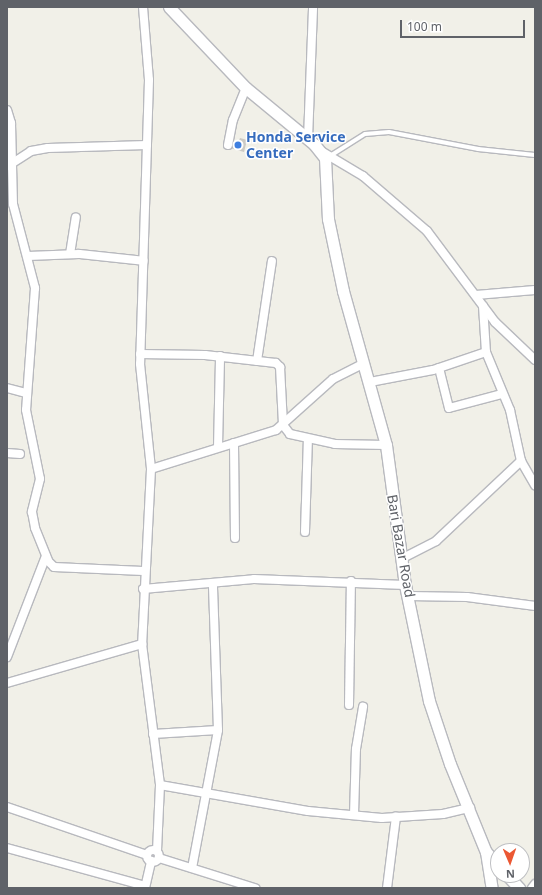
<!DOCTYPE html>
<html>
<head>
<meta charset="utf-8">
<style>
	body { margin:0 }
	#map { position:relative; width:542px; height:895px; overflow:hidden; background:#f1f0e8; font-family:"Noto Sans",sans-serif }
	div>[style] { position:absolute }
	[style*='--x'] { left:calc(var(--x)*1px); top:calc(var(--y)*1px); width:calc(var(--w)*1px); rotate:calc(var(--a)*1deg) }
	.building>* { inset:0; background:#cccac5 }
	.roads { filter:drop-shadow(1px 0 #b8b9be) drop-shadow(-1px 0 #b8b9be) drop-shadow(0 1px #b8b9be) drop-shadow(0 -1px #b8b9be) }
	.lane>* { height:4px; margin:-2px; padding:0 2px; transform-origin:2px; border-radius:2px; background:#fff }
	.street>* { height:8px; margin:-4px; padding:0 4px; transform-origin:4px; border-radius:4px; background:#fff }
	.street>.ring { margin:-4px; padding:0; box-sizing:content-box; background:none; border:8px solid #fff; border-radius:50% }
	.secondary>* { height:11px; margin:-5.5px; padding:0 5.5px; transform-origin:5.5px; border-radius:5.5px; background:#fff }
	.dots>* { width:11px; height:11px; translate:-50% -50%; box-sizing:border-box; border:2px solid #fff; border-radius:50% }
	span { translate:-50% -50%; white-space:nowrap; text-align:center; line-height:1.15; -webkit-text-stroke:3px #fff; paint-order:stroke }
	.shop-label { font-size:14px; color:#366cbe; font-weight:700 }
	.left { translate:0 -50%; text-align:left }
	.street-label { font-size:14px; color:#5f6268 }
	.frame { position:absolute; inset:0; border:8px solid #5f6268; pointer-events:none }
	.north { position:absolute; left:490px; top:843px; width:40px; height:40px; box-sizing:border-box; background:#fff; border:1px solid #bfc0c3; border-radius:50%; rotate:178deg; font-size:11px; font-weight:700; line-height:16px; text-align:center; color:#5f6268 }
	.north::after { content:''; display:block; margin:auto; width:14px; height:18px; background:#eb5833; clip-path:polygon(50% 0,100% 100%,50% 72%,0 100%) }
	.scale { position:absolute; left:400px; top:20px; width:125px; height:18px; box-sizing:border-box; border:2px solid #5f6268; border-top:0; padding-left:5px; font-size:12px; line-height:14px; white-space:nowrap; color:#5f6268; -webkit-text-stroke:3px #fff; paint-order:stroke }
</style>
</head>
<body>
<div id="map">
	<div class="building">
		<i style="clip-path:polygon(240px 138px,247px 140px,244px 152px,230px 148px,232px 141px,238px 143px)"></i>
	</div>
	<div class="roads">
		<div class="lane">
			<i style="--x:330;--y:156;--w:41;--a:-32.2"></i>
			<i style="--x:365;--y:134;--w:24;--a:-5"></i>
			<i style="--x:389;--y:132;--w:91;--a:10.8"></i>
			<i style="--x:478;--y:149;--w:57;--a:6"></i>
		</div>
		<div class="street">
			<i style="--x:143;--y:7;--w:73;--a:85.3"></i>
			<i style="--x:149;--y:80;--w:284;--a:91.8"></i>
			<i style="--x:140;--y:364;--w:106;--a:84"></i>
			<i style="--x:151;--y:469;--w:175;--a:92.9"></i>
			<i style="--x:142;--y:644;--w:142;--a:82.7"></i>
			<i style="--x:160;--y:785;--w:66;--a:92.6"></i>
			<i style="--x:7;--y:110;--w:14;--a:73"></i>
			<i style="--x:11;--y:123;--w:81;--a:88.6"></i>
			<i style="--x:13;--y:204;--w:87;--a:75.3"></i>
			<i style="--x:35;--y:288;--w:122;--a:94.2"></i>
			<i style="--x:26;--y:410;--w:70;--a:78.5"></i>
			<i style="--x:40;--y:479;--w:34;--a:104"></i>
			<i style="--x:32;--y:512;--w:16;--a:79"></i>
			<i style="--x:35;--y:528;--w:35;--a:68"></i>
			<i style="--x:48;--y:561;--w:8;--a:45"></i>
			<i style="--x:54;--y:567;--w:89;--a:2.6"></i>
			<i style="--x:308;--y:139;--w:132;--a:-87.8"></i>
			<i style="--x:228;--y:145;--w:25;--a:-79"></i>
			<i style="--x:233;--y:120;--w:35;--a:-68"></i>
			<i style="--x:321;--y:151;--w:49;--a:30.8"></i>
			<i style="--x:363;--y:176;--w:84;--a:40.7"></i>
			<i style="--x:427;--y:231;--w:114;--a:53.2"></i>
			<i style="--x:495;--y:322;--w:55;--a:43.5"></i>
			<i style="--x:8;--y:166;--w:27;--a:-33"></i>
			<i style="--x:31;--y:151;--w:17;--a:-10"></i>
			<i style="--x:48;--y:148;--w:99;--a:-1.7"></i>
			<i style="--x:70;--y:254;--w:37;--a:-81"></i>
			<i style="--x:28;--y:256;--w:51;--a:-2.2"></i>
			<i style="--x:79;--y:254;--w:65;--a:6.1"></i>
			<i style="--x:476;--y:295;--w:59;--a:-4.8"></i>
			<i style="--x:483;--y:306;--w:46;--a:86.3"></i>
			<i style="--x:486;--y:352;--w:63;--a:67.5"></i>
			<i style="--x:510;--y:410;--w:52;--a:77.8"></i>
			<i style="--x:521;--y:461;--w:28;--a:60"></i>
			<i style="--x:140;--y:354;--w:65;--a:0.9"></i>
			<i style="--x:205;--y:355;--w:71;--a:6.4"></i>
			<i style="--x:276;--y:363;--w:6;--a:45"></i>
			<i style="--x:280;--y:367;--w:58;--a:87"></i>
			<i style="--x:283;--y:425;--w:11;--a:52"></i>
			<i style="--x:290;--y:434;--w:46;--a:12.5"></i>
			<i style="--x:335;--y:444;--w:51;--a:1.1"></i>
			<i style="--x:257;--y:361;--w:101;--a:-81.5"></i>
			<i style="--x:439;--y:368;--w:41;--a:76"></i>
			<i style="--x:449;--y:408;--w:55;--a:-14.8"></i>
			<i style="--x:370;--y:382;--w:64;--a:-10.8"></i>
			<i style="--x:433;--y:370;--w:56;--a:-18.8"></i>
			<i style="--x:7;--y:388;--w:20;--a:15"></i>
			<i style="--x:234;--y:443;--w:95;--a:89.4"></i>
			<i style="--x:218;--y:447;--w:91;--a:-88.7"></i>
			<i style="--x:7;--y:453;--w:13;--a:4"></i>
			<i style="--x:151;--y:469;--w:131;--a:-17.3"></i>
			<i style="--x:276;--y:430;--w:76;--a:-41.8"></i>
			<i style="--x:333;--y:379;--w:34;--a:-27"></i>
			<i style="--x:305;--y:532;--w:93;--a:-88.2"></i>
			<i style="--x:401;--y:559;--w:39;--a:-27"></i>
			<i style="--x:436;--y:541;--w:117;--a:-43.3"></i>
			<i style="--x:143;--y:589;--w:111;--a:-5.1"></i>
			<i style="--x:254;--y:579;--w:151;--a:2.3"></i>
			<i style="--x:409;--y:596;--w:58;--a:1"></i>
			<i style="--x:467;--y:597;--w:69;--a:7.5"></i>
			<i style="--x:7;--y:657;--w:108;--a:-68.9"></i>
			<i style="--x:7;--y:683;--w:141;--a:-16.1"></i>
			<i style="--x:349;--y:705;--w:124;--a:-89.1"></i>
			<i style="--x:153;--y:734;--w:65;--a:-3.5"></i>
			<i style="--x:160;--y:785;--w:150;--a:10"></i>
			<i style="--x:308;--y:811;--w:74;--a:5.4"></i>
			<i style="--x:382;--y:818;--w:61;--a:-3.8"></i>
			<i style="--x:443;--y:814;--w:28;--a:-13"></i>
			<i style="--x:7;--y:807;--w:148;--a:18.9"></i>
			<i style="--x:354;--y:815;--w:66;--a:-88.3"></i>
			<i style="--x:356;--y:749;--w:43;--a:-80.5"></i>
			<i style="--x:7;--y:848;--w:143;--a:15.4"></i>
			<i class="ring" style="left:147px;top:850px;width:4px;height:4px"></i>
			<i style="--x:159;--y:858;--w:101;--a:17.4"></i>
			<i style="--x:192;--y:868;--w:140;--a:-79.3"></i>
			<i style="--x:218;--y:730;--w:146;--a:-92"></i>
			<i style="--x:145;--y:888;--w:28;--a:-77"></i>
			<i style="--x:387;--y:888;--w:72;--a:-82.8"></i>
			<i style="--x:532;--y:888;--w:5;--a:-53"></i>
		</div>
		<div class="secondary">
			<i style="--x:169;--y:7;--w:112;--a:46.5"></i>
			<i style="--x:246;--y:88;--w:88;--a:39.5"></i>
			<i style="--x:314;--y:144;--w:18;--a:52"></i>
			<i style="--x:325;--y:158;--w:61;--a:87.2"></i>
			<i style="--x:328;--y:219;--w:74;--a:78.2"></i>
			<i style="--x:343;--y:291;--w:160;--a:74.4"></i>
			<i style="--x:386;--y:445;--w:141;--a:82.3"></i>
			<i style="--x:405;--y:585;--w:118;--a:78.3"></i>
			<i style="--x:429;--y:701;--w:66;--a:71.6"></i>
			<i style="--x:450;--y:764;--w:95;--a:67.8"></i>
			<i style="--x:486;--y:852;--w:36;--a:81"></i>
			<i style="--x:486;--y:852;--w:18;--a:47"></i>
			<i style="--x:507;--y:875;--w:18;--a:47"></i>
		</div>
	</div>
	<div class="dots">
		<i style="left:238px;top:145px;background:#3f7fe0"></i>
	</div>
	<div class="shop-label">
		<span class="left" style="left:246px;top:145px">Honda Service<br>Center</span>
	</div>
	<div class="street-label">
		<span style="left:401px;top:546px;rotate:80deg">Bari Bazar Road</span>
	</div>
	<div class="frame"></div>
	<div class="north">N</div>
	<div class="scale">100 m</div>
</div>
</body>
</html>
